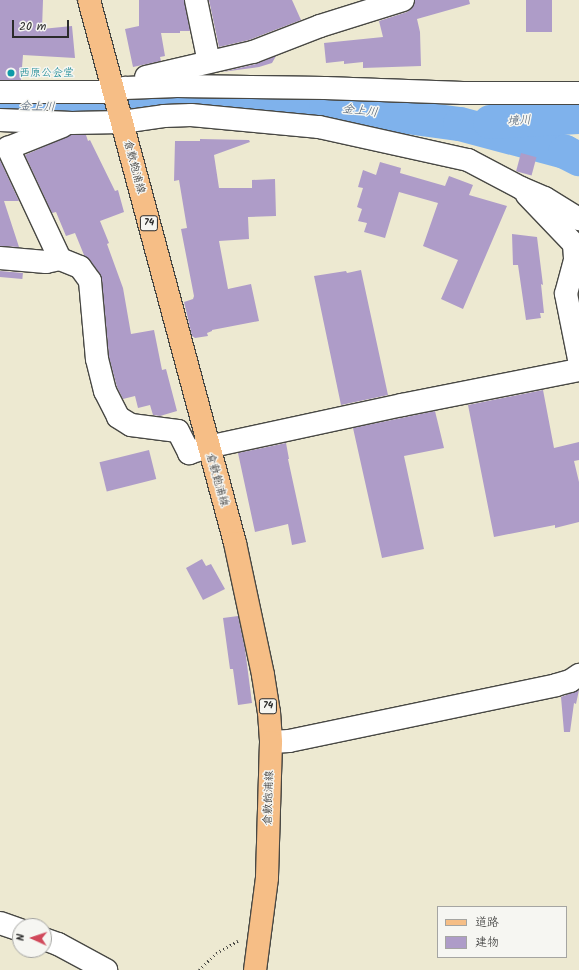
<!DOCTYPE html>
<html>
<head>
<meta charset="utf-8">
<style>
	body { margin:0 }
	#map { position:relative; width:579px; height:970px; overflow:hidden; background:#ede9d1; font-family:Kalam,"Klee One",sans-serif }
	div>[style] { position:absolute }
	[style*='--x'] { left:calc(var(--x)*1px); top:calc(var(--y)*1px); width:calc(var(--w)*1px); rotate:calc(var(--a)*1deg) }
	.river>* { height:34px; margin:-17px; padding:0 17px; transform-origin:17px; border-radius:17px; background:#7fb2ec }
	.building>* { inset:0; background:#ae9cc8; transform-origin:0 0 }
	.path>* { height:2.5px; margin-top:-1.25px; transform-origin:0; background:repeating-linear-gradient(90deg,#484844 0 1px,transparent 0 4px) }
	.roads { filter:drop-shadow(1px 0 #484844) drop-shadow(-1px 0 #484844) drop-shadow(0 1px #484844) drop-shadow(0 -1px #484844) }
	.minor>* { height:22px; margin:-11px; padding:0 11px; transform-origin:11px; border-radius:11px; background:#fff }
	.major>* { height:22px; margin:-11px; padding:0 11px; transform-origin:11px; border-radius:11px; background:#f6be86 }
	.dots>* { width:11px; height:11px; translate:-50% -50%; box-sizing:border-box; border:2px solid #f6f6f2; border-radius:50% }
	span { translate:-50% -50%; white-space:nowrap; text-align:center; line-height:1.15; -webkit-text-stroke:3px #f6f6f2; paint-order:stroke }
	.shield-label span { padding:1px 3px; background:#f6f6f2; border:1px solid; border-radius:3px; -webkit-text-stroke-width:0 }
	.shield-label { font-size:10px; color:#2b2b2b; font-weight:700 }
	.culture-label { font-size:11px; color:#0d838f }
	.left { translate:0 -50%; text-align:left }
	.street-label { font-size:11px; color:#2b2b2b }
	.water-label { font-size:12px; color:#485a6f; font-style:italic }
	.legend { position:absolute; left:437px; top:906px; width:130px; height:52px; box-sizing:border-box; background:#f6f6f2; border:1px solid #a5a5a2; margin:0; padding:5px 7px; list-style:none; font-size:12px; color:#2b2b2b }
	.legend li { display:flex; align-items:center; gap:8px; height:20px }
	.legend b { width:20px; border:1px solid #a5a5a2 }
	.north { position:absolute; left:12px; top:918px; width:40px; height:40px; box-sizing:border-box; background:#f6f6f2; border:1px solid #a5a5a2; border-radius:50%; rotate:273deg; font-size:11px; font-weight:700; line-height:16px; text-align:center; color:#2b2b2b }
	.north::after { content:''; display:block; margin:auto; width:14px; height:18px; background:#d1495b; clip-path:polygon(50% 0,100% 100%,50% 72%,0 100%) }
	.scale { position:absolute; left:12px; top:20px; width:57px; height:18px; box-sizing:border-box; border:2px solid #2b2b2b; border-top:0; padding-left:5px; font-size:12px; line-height:14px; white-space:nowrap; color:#2b2b2b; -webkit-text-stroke:3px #f6f6f2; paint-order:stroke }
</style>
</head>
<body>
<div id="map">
	<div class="river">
		<i style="--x:0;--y:106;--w:98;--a:1.8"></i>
		<i style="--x:135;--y:106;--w:47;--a:-3.7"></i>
		<i style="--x:182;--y:103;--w:144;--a:1.2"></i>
		<i style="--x:326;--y:106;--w:135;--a:7.7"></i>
		<i style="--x:460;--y:124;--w:109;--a:14.9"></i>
		<i style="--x:565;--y:152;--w:16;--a:27"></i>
		<i style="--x:490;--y:122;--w:89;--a:-3.2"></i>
	</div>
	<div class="building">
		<i style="clip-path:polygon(0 0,43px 0,42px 29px,72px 26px,75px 58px,23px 55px,21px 80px,0 80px)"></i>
		<i style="clip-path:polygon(139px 0,184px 0,190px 31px,180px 31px,180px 33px,161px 33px,165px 56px,160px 57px,161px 61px,133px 67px,125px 29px,139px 26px)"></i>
		<i style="clip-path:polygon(209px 0,292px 0,301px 20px,249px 40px,219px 47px)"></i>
		<i style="clip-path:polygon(415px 0,469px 0,470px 4px,417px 19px,420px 32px,421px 66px,363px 68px,363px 62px,344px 64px,344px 61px,326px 63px,324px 43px,383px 37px,379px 21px,407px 12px,412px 8px)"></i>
		<i style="left:526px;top:0;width:26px;height:32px"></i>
		<i style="clip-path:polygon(276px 56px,272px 63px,259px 67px,222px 72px,256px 64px)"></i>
		<i style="clip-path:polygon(71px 135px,86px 135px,88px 141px,90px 140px,115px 191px,118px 190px,124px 212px,100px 221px,109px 243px,107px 244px,123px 288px,131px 334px,154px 330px,162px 370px,166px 369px,177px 411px,160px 416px,153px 415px,150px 405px,138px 408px,135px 396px,123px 399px,117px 387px,109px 357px,102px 280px,100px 274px,90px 260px,84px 255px,75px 233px,66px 236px,56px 212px,52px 213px,25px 155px)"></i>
		<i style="clip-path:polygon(200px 139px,249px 140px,250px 142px,214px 155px,219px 188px,252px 188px,252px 180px,275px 179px,276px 216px,248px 217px,249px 239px,219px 241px,228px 289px,251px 284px,259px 321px,212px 330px,212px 331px,207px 333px,208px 336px,195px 338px,192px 336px,184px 302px,193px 299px,194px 296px,181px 229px,187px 228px,179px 180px,174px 181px,175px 141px,200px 141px)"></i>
		<i style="left:521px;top:153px;width:16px;height:19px;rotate:15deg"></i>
		<i style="clip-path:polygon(0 160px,19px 201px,4px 201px,19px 247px,0 246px)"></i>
		<i style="clip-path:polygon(380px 162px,401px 168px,400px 173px,445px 186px,449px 176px,473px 185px,469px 195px,507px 206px,463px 309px,441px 299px,458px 260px,423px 246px,438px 203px,399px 192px,385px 238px,364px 232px,367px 223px,358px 221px,362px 209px,357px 207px,363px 188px,358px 187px,363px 170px,376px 175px)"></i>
		<i style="clip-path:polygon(512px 234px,537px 237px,543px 285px,541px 284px,544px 313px,540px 313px,541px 318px,526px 320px,518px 265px,513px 265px)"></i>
		<i style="clip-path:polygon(361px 270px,388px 395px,341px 405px,314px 276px,346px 271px,347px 273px)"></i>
		<i style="left:0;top:271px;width:23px;height:6px;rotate:5deg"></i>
		<i style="clip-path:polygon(543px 390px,554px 448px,579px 442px,579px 460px,574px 461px,579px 482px,579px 522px,555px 528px,555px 525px,494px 537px,468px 405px)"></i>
		<i style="clip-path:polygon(435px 411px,444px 448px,404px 456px,424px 549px,382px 558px,353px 428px)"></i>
		<i style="clip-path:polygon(286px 443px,289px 459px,288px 459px,306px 542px,292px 545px,288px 524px,255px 532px,238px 453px)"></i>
		<i style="left:149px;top:450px;width:30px;height:51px;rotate:76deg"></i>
		<i style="clip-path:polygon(202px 559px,206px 566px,211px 564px,225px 589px,203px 600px,186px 568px)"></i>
		<i style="clip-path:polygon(238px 616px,245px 649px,252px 703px,238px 705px,233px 669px,230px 669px,223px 618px)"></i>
		<i style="clip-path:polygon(579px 690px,576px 704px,574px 703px,570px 732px,564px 732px,561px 697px)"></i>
	</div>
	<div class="path">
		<i style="--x:199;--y:970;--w:24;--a:-45"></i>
		<i style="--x:216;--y:953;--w:25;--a:-29"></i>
	</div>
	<div class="roads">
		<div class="minor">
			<i style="--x:196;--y:0;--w:63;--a:78.2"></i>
			<i style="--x:146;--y:77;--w:110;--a:-13.2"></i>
			<i style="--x:253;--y:52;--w:72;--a:-21.2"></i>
			<i style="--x:320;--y:26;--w:87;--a:-17.4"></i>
			<i style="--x:0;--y:92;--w:115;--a:0"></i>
			<i style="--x:115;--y:92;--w:11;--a:-22"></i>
			<i style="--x:125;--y:88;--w:52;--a:-2.2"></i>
			<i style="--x:177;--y:86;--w:148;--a:0.8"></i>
			<i style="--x:325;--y:88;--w:138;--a:2.1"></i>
			<i style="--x:463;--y:93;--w:116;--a:0"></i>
			<i style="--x:0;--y:120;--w:72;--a:2.4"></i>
			<i style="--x:72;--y:123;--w:50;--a:-1.1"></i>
			<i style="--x:122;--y:122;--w:42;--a:-8.1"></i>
			<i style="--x:164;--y:116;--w:27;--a:-2"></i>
			<i style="--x:191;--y:115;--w:129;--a:5.4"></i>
			<i style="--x:319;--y:127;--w:153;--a:12.5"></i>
			<i style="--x:468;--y:160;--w:60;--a:27.8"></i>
			<i style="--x:521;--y:188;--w:26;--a:23"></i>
			<i style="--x:545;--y:198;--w:40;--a:32"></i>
			<i style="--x:527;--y:195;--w:68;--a:46.2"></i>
			<i style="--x:574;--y:244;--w:16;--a:86"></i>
			<i style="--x:575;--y:260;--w:35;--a:105"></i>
			<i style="--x:566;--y:294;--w:66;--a:78.7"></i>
			<i style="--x:0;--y:258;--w:46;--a:5"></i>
			<i style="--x:46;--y:262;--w:14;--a:-12"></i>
			<i style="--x:60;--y:259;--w:22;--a:22"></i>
			<i style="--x:80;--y:267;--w:17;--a:54"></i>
			<i style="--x:90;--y:281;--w:78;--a:84.9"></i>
			<i style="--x:97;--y:359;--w:33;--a:76"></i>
			<i style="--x:105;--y:391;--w:29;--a:63"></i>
			<i style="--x:118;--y:417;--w:15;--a:32"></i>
			<i style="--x:131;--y:425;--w:47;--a:7.3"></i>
			<i style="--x:178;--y:431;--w:25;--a:63"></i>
			<i style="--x:189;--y:453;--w:20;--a:-18"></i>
			<i style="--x:208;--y:447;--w:198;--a:-12.2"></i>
			<i style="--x:402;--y:405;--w:180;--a:-11.2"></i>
			<i style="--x:60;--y:259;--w:123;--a:-115.1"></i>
			<i style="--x:8;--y:148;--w:59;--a:-21.8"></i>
			<i style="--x:271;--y:742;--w:18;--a:-3"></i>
			<i style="--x:289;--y:741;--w:273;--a:-11.8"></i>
			<i style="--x:556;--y:685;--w:15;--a:-16"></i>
			<i style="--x:570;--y:681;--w:11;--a:-34"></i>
			<i style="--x:0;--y:923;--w:21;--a:19"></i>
			<i style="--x:44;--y:939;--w:15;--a:20"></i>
			<i style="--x:58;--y:944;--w:55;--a:28.4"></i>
		</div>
		<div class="major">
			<i style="--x:89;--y:0;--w:562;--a:74.95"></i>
			<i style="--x:235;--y:543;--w:135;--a:78"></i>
			<i style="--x:263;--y:675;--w:37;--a:81"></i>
			<i style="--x:269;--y:712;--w:30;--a:86"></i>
			<i style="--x:271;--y:742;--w:136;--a:91.7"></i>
			<i style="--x:267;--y:878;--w:93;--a:97.4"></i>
		</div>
	</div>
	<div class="dots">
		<i style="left:11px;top:73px;background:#0f9aa8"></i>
	</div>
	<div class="shield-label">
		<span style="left:149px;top:223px">74</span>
		<span style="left:268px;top:706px">74</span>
	</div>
	<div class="culture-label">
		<span class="left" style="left:19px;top:73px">西原公会堂</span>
	</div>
	<div class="street-label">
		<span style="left:134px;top:167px;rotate:75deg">倉敷飽浦線</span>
		<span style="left:217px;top:480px;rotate:74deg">倉敷飽浦線</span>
		<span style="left:269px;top:798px;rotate:-88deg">倉敷飽浦線</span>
	</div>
	<div class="water-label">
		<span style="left:37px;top:107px;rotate:2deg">金上川</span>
		<span style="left:360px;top:111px;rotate:7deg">金上川</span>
		<span style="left:519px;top:121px;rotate:-3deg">境川</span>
	</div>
	<ul class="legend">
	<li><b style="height:5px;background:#f6be86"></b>道路</li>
	<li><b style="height:11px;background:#ae9cc8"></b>建物</li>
	</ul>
	<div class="north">N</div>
	<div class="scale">20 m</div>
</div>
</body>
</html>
